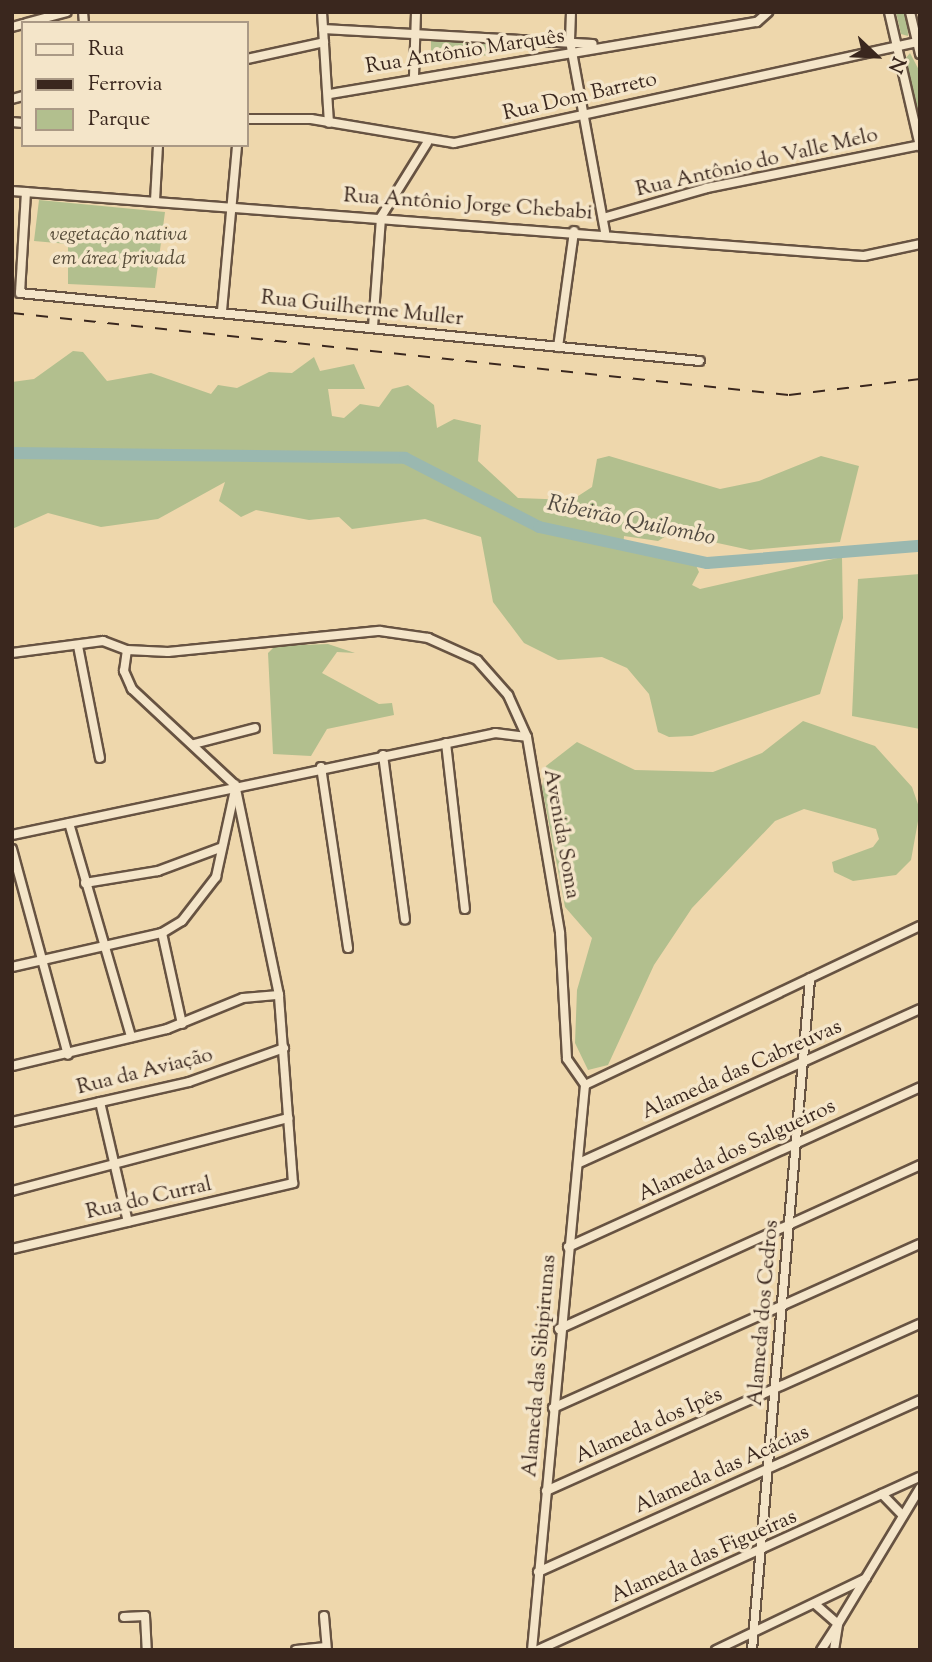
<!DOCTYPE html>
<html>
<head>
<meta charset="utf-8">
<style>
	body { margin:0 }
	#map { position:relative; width:932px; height:1662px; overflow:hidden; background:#eed7ac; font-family:"Sorts Mill Goudy",serif }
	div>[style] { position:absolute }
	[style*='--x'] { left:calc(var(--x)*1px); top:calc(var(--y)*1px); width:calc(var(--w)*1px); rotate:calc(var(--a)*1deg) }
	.green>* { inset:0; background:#b2bf8e }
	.river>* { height:12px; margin:-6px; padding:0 6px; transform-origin:6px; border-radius:6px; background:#9ab8b0 }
	.roads { filter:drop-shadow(2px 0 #675342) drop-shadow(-2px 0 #675342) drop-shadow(0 2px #675342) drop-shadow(0 -2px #675342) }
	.minor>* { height:8px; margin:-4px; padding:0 4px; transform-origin:4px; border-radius:4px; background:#f4e5c9 }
	.rail>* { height:2px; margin-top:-1px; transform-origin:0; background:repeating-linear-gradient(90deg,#3a271e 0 12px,transparent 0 24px) }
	span { translate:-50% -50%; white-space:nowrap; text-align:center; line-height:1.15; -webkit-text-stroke:7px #f4e5c9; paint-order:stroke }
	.street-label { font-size:21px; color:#3a271e }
	.park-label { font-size:21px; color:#584d3a; font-style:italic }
	.water-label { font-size:23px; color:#524b42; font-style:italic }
	.frame { position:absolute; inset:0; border:14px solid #3a271e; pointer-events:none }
	.legend { position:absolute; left:21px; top:21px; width:228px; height:126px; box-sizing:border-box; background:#f4e5c9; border:2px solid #aa9985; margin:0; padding:9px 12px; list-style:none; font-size:21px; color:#3a271e }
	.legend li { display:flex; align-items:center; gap:14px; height:35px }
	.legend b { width:35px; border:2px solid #aa9985 }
	.north { position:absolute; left:841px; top:21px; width:70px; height:70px; -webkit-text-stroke:5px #f4e5c9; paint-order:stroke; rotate:113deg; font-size:19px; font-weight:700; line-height:28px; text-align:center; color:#3a271e }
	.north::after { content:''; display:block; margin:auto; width:24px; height:32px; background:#3a271e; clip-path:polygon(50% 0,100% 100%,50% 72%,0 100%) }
</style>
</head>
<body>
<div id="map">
	<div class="green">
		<i style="clip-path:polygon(896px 12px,907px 12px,908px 36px,901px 34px)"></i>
		<i style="clip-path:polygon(431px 36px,554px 46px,431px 63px)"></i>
		<i style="clip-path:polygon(910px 53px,920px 72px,920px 119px,905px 59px)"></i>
		<i style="clip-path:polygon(39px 200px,165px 212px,155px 288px,68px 284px,68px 244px,34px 241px)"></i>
		<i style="clip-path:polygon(73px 351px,83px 352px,107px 381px,151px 373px,211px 394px,218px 385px,237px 388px,269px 372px,292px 373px,314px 357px,320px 371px,354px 364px,365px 389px,328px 389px,332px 416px,344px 418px,360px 404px,379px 407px,392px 389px,408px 385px,434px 405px,437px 428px,454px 419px,481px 425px,478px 461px,518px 498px,572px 500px,592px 487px,597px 459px,609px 456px,720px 489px,759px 481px,821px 456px,859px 466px,840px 542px,750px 550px,671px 533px,658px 541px,624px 536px,623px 548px,634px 553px,693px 559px,699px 572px,692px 585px,700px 589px,842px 557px,843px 618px,820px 694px,692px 736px,669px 737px,658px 732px,649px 694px,627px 668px,602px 657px,558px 660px,524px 643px,493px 602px,481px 537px,425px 519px,352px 529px,339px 517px,309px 520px,256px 510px,241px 517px,219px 501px,225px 482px,158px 519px,101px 527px,48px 513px,12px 529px,12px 382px,34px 379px)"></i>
		<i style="clip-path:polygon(920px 574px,920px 729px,852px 716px,858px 579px)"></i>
		<i style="clip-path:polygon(328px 644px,355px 653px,337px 652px,322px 673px,379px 704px,392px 703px,394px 715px,327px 729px,311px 756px,273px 754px,268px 653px,275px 646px)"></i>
		<i style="clip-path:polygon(803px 721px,875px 746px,912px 787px,920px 810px,911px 860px,896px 875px,853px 881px,834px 872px,832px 862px,873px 847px,879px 839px,876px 829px,804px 809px,775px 821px,692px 908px,654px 965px,608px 1065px,588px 1070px,575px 1043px,577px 990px,592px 938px,565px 907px,542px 787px,546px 766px,577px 742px,635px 770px,713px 772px,762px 753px)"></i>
	</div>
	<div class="river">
		<i style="--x:12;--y:453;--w:393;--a:0.7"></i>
		<i style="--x:405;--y:458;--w:151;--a:27.2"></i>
		<i style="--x:539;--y:527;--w:172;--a:12.1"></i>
		<i style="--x:707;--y:563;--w:214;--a:-4.6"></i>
	</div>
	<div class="roads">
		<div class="minor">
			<i style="--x:83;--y:12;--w:11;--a:85"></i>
			<i style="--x:322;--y:12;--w:111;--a:86.4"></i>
			<i style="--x:571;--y:12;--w:29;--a:92"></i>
			<i style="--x:570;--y:41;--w:194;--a:79.6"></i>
			<i style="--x:889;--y:12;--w:138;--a:77"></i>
			<i style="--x:910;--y:12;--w:43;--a:76.6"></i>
			<i style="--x:26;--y:23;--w:42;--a:-15"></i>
			<i style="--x:12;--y:27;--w:11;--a:-15"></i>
			<i style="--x:323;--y:29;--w:270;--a:3.2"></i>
			<i style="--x:247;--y:59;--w:79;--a:-12.4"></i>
			<i style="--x:414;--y:76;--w:64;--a:-88.2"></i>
			<i style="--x:330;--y:94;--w:433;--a:-9.6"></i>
			<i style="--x:757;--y:22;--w:15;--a:-42"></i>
			<i style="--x:12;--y:99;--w:11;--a:-15"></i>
			<i style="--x:247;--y:119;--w:64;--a:0"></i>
			<i style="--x:311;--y:119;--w:145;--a:9.5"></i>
			<i style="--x:454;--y:143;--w:477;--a:-12.3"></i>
			<i style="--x:12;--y:122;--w:11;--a:5"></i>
			<i style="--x:12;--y:191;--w:854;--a:4.36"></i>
			<i style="--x:864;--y:256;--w:57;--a:-12.1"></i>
			<i style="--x:26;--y:192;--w:101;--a:93.4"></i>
			<i style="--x:20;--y:293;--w:683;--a:5.71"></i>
			<i style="--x:155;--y:201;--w:56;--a:-86.9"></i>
			<i style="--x:603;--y:218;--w:108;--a:-16.1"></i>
			<i style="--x:707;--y:188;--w:217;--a:-11.4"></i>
			<i style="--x:222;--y:311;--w:167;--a:-84.8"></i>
			<i style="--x:373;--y:327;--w:110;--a:-85.8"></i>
			<i style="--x:381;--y:217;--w:87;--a:-58.1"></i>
			<i style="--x:558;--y:347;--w:117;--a:-82.1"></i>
			<i style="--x:78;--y:646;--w:114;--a:78.9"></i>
			<i style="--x:12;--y:653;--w:92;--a:-7.5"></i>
			<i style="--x:103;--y:641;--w:26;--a:21"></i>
			<i style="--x:127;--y:650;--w:41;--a:2.8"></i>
			<i style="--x:168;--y:652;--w:213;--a:-5.7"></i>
			<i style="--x:380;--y:631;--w:49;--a:8.3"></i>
			<i style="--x:428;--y:638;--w:54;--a:24.2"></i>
			<i style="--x:477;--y:660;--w:47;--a:48.5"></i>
			<i style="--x:508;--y:695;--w:46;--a:65.7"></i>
			<i style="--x:527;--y:737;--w:199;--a:80.4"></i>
			<i style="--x:560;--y:933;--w:126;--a:86.8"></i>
			<i style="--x:567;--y:1059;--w:32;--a:55"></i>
			<i style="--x:446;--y:743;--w:167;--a:83.5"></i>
			<i style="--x:194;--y:744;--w:63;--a:-14.7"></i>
			<i style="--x:383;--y:755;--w:166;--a:82.4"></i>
			<i style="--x:321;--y:767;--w:183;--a:81.5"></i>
			<i style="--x:69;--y:823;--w:223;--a:73.8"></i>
			<i style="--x:12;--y:835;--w:494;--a:-11.9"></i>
			<i style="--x:495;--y:733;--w:32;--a:7"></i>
			<i style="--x:12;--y:849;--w:213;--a:74.8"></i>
			<i style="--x:85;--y:883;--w:74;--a:-9.3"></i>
			<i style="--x:158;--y:871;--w:66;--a:-20.4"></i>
			<i style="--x:162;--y:933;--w:93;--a:77.6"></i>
			<i style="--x:12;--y:967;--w:154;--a:-12.8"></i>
			<i style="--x:162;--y:933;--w:23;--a:-31"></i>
			<i style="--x:182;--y:921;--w:56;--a:-52.3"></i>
			<i style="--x:216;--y:877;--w:89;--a:-77.7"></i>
			<i style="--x:12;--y:1066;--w:159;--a:-13.4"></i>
			<i style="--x:167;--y:1029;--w:82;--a:-22.2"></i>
			<i style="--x:243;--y:998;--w:36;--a:-5"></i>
			<i style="--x:585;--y:1085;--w:371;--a:-25.4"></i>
			<i style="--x:100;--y:1102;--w:123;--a:76.9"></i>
			<i style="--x:12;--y:1122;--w:181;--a:-12.7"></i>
			<i style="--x:189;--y:1082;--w:101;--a:-19.7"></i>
			<i style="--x:579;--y:1163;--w:374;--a:-24.3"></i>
			<i style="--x:12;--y:1191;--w:286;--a:-14.8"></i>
			<i style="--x:568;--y:1247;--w:387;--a:-24.4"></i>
			<i style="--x:12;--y:1249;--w:289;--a:-13.2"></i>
			<i style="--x:293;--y:1183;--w:189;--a:-94.3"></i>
			<i style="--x:279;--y:995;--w:215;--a:-101.8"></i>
			<i style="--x:235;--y:785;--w:141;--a:-137"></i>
			<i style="--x:132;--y:689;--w:20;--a:-114"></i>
			<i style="--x:124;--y:671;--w:21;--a:-82"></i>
			<i style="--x:559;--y:1329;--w:397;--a:-24.4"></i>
			<i style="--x:553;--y:1408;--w:402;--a:-24.1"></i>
			<i style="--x:546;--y:1491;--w:410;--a:-24.1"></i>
			<i style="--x:882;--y:1494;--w:30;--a:46"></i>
			<i style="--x:538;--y:1572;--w:419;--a:-24.2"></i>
			<i style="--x:815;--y:1604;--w:30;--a:41"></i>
			<i style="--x:838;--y:1624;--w:31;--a:123"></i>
			<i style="--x:324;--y:1616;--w:34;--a:85"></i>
			<i style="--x:124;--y:1617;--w:21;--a:-3"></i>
			<i style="--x:145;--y:1616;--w:34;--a:87"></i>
			<i style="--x:296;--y:1650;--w:30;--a:-6"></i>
			<i style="--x:532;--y:1650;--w:567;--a:-84.64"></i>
			<i style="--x:538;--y:1650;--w:419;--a:-24.4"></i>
			<i style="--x:716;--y:1650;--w:166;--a:-25.6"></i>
			<i style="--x:752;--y:1650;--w:674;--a:-85.06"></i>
			<i style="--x:834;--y:1650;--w:26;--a:-81"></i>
			<i style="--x:838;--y:1624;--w:159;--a:-58.9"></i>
		</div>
	</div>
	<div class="rail">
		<i style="--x:12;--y:313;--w:781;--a:6.02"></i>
		<i style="--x:789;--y:395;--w:132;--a:-7"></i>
	</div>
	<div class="street-label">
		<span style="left:465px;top:52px;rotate:-9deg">Rua Antônio Marquês</span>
		<span style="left:580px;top:97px;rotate:-13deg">Rua Dom Barreto</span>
		<span style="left:757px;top:163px;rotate:-13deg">Rua Antônio do Valle Melo</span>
		<span style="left:468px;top:205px;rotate:4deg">Rua Antônio Jorge Chebabi</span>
		<span style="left:362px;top:309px;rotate:6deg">Rua Guilherme Muller</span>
		<span style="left:561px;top:834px;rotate:80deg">Avenida Soma</span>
		<span style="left:742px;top:1070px;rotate:-24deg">Alameda das Cabreuvas</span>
		<span style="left:145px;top:1072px;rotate:-14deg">Rua da Aviação</span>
		<span style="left:737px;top:1151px;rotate:-25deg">Alameda dos Salgueiros</span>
		<span style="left:149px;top:1199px;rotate:-13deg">Rua do Curral</span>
		<span style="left:764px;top:1313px;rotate:-85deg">Alameda dos Cedros</span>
		<span style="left:540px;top:1366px;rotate:-85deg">Alameda das Sibipirunas</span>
		<span style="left:649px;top:1426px;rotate:-24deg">Alameda dos Ipês</span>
		<span style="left:722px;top:1470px;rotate:-24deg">Alameda das Acácias</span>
		<span style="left:704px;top:1557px;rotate:-24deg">Alameda das Figueiras</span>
	</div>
	<div class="park-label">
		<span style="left:119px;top:247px">vegetação nativa<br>em área privada</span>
	</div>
	<div class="water-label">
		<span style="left:631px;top:522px;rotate:12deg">Ribeirão Quilombo</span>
	</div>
	<div class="frame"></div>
	<ul class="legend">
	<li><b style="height:9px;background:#f4e5c9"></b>Rua</li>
	<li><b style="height:9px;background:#3a271e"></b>Ferrovia</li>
	<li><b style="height:19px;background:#b2bf8e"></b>Parque</li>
	</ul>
	<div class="north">N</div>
</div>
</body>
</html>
